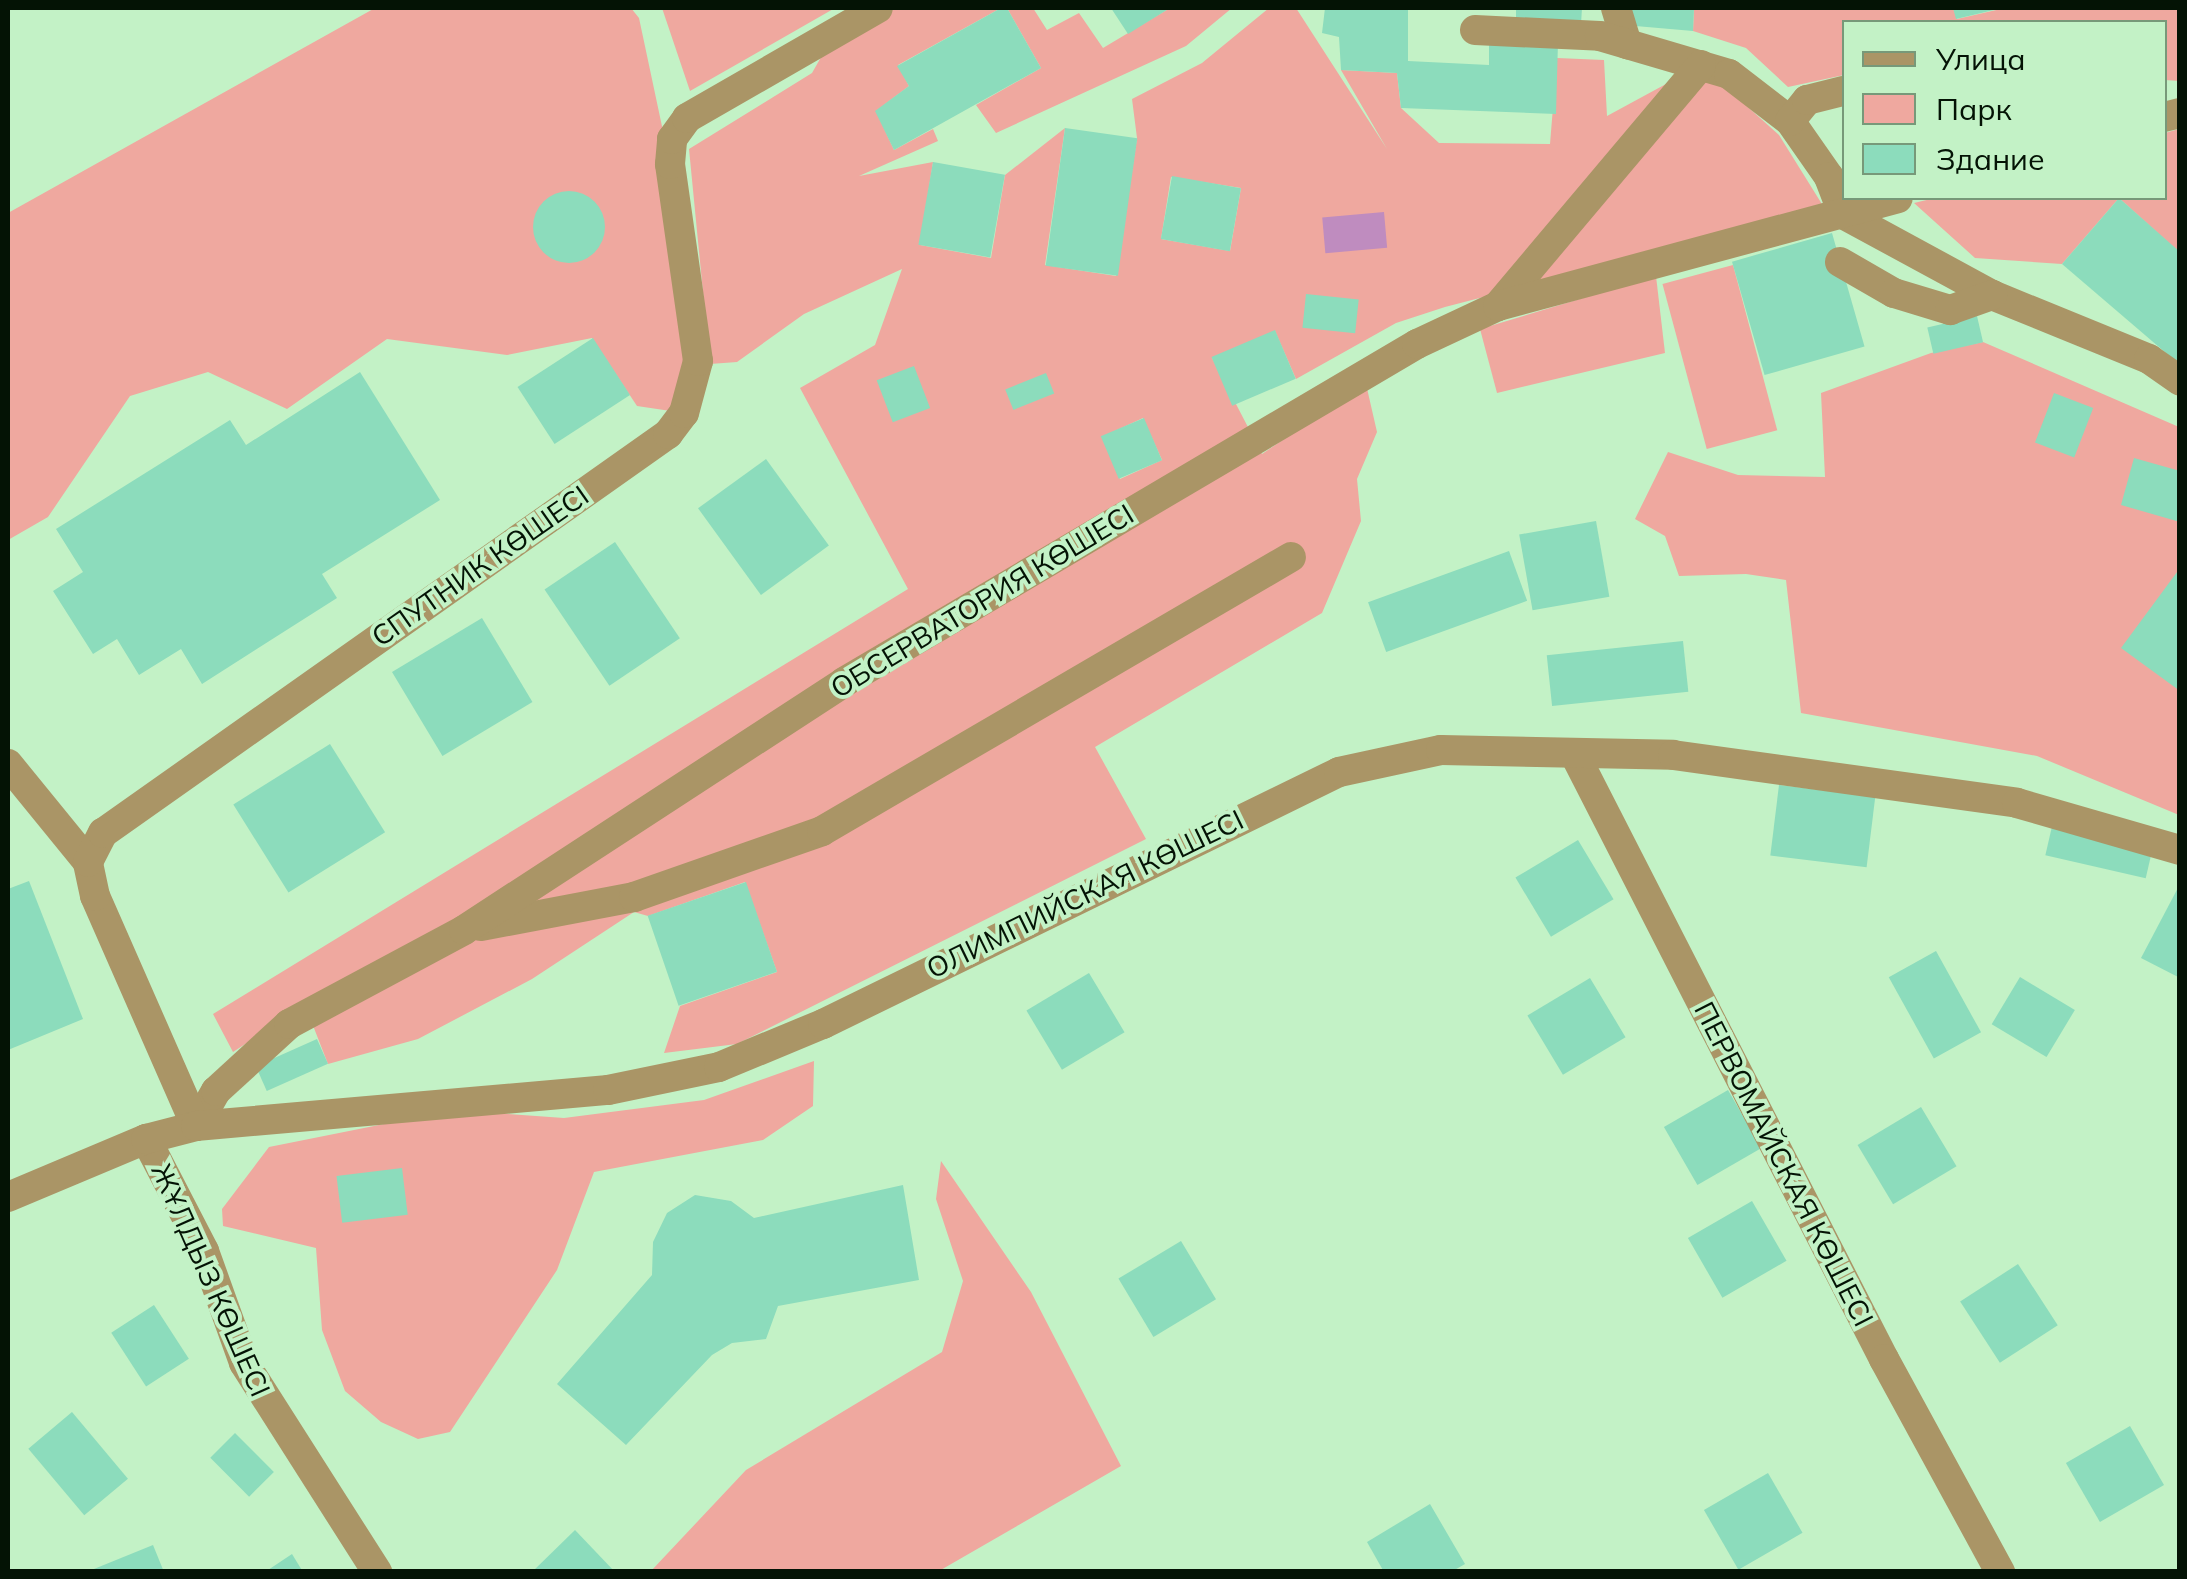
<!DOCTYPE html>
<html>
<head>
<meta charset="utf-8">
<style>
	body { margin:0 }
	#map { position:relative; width:2187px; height:1579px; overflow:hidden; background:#c3f2c6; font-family:Mulish,sans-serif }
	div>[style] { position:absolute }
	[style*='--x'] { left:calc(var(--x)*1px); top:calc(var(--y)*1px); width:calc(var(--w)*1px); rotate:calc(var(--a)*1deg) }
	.green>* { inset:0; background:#efa89f; transform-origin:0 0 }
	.water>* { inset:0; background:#bf8cbf; transform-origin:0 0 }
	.building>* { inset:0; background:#8cdcbc; transform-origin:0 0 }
	.round { border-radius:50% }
	.minor>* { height:30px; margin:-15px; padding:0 15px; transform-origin:15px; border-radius:15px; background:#aa9566 }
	span { translate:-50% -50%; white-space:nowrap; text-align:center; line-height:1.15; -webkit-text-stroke:8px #c3f2c6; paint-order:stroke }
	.street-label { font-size:28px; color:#041305 }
	.frame { position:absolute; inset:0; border:10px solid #041305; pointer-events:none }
	.legend { position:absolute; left:1842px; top:20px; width:325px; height:180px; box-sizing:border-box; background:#c3f2c6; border:2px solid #779979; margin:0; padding:12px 18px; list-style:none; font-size:30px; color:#041305 }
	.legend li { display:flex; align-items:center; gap:20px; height:50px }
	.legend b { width:50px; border:2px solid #779979 }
</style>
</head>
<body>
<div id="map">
	<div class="green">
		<i style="clip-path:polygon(375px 8px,631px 8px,639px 18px,670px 164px,698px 327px,684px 413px,637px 406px,592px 338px,507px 355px,387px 339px,287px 409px,208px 372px,130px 396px,48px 517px,8px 540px,8px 213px)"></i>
		<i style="clip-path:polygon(662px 8px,835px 8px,690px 91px)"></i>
		<i style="clip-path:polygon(evenodd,894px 8px,1001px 8px,898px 65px,909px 86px,876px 111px,894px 150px,933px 129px,938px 141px,859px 176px,933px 162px,920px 245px,991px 258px,1005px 175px,1065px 128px,1045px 265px,1116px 276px,1137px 138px,1132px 99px,1202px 63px,1269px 8px,1296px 8px,1387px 149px,1341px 70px,1397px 73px,1401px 108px,1439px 143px,1550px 144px,1557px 58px,1604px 60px,1607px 116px,1701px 65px,1779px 135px,1825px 209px,1445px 307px,1396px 323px,1296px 379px,1275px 331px,1212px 358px,1262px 454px,1366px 384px,1377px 432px,1357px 479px,1361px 521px,1322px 613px,1095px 747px,1146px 839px,737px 1044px,664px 1053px,680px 1006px,777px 972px,745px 882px,648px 916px,634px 912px,532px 979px,418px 1039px,328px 1064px,305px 1005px,233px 1052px,213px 1014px,908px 589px,800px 388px,875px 345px,902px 269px,804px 314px,737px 362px,710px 364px,689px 149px,812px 73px,828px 45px,894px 8px,1171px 177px,1241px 188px,1230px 251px,1161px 239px,1171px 177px,894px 8px,1143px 418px,1162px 460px,1120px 479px,1102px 437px,1143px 418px)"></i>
		<i style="clip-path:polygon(1007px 8px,1033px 8px,1047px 30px,1079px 13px,1103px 48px,1170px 8px,1232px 8px,1186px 46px,996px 133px,976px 105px,1041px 68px)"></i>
		<i style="clip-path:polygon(1694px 8px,1953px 8px,1957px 19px,2005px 8px,2179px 8px,2179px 81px,2165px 80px,2164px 22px,1844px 22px,1844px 75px,1788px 87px,1746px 48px,1693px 31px)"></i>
		<i style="clip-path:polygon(2179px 129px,2179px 252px,2119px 198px,2062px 264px,1975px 258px,1914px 203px,1935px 198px,2164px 198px,2165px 133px)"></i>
		<i style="left:1733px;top:265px;width:171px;height:73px;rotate:75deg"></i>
		<i style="clip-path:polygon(1656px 276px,1665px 353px,1497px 393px,1480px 329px)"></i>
		<i style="clip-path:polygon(1983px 342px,2179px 427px,2179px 815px,2037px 756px,1801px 713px,1786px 580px,1746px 574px,1679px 576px,1665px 536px,1635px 519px,1668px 452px,1738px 475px,1825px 477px,1821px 393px,1931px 353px)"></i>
		<i style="clip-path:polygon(814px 1061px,813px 1106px,763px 1140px,594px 1172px,557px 1270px,450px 1432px,418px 1439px,381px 1422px,345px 1391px,322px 1330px,316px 1248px,223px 1226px,222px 1209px,269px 1147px,454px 1110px,564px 1118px,704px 1100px)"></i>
		<i style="clip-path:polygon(941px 1161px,1031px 1292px,1121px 1466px,939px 1571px,651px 1571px,746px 1470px,942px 1352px,963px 1281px,936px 1199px)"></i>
	</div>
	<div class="water">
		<i style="left:1384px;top:212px;width:36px;height:62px;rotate:85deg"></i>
	</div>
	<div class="building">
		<i style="clip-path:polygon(1001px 8px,1007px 8px,1041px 68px,894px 150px,875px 111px,909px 86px,897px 66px)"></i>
		<i style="clip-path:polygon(1111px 8px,1170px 8px,1128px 34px)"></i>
		<i style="clip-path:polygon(1325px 8px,1408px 8px,1408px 61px,1489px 65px,1489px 40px,1558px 42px,1556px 114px,1401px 108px,1397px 73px,1341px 70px,1339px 37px,1322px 33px)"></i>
		<i style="clip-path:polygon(1516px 8px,1582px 8px,1581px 24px,1516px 21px)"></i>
		<i style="clip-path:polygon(1622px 8px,1694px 8px,1693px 31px,1624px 25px)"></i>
		<i style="clip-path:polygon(1953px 8px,1998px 8px,1998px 9px,1956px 19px)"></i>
		<i style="left:1065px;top:128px;width:73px;height:139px;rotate:8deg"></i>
		<i style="left:933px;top:162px;width:73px;height:84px;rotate:10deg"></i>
		<i style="left:1172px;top:176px;width:70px;height:64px;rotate:10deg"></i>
		<i class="round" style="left:533px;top:191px;width:72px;height:72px"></i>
		<i style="clip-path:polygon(2119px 198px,2180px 252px,2180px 365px,2062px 264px)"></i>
		<i style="left:1832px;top:233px;width:118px;height:104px;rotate:74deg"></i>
		<i style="left:1306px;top:294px;width:53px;height:34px;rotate:6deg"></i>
		<i style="left:1977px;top:316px;width:27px;height:51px;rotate:77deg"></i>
		<i style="left:1275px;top:330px;width:53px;height:69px;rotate:67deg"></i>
		<i style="left:593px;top:338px;width:68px;height:90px;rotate:57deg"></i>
		<i style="left:914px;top:366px;width:45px;height:40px;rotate:69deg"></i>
		<i style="clip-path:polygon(360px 372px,440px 500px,322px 574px,337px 598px,202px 684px,181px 649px,139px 675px,117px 639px,93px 654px,53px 591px,83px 572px,56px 529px,230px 420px,246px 445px)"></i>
		<i style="left:1046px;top:373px;width:22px;height:44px;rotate:68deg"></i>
		<i style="left:2054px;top:393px;width:42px;height:53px;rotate:21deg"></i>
		<i style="left:1144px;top:418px;width:46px;height:47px;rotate:67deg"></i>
		<i style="clip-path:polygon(2134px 458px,2180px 471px,2180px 522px,2121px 505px)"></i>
		<i style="left:766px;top:459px;width:107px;height:84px;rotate:54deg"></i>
		<i style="left:1596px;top:521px;width:77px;height:78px;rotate:80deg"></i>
		<i style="left:615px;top:542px;width:116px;height:85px;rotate:56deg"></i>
		<i style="left:1509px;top:551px;width:53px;height:150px;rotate:70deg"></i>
		<i style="clip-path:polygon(2180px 568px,2180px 691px,2121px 648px)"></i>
		<i style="left:482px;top:618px;width:98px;height:105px;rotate:59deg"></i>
		<i style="left:1683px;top:641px;width:51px;height:137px;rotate:84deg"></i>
		<i style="left:330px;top:744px;width:104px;height:114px;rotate:58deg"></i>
		<i style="left:1779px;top:785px;width:97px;height:71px;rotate:7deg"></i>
		<i style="left:2053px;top:822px;width:103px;height:34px;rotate:13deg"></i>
		<i style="left:1578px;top:840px;width:69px;height:73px;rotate:59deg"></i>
		<i style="clip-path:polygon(29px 881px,83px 1019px,8px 1050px,8px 889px)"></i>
		<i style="left:746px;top:882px;width:95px;height:104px;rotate:71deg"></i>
		<i style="clip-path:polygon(2180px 884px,2180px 978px,2141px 958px)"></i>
		<i style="left:1936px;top:951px;width:93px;height:54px;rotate:61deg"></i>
		<i style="left:1089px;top:973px;width:69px;height:73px;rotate:59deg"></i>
		<i style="left:2020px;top:977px;width:64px;height:55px;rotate:31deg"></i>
		<i style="left:1590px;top:978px;width:69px;height:73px;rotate:59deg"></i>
		<i style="left:317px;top:1039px;width:27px;height:67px;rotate:66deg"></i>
		<i style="left:1728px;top:1090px;width:67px;height:74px;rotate:60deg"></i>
		<i style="left:1921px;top:1107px;width:69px;height:74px;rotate:59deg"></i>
		<i style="left:402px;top:1168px;width:47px;height:66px;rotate:83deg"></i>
		<i style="clip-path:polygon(903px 1185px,919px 1280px,778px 1306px,766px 1339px,732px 1343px,712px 1355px,626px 1445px,557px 1384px,652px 1275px,653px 1242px,667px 1213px,695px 1195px,731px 1201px,754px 1218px)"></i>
		<i style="left:1752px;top:1201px;width:69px;height:74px;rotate:60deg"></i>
		<i style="left:1181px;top:1241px;width:68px;height:73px;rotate:59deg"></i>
		<i style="left:2018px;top:1264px;width:73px;height:69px;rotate:57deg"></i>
		<i style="left:154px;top:1305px;width:64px;height:51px;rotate:57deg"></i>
		<i style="left:72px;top:1412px;width:87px;height:57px;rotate:50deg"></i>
		<i style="left:2130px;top:1426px;width:68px;height:74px;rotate:60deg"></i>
		<i style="left:235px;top:1433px;width:55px;height:35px;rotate:45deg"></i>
		<i style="left:1768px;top:1473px;width:69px;height:74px;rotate:60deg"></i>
		<i style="clip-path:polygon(1430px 1504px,1465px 1564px,1451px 1572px,1384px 1572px,1367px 1542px)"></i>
		<i style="clip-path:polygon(575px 1530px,615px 1572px,532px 1572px)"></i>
		<i style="clip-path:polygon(153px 1545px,164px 1572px,89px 1572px,89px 1571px)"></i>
		<i style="clip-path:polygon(292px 1554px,303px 1572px,265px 1572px)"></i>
	</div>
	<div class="minor">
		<i style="--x:1616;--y:8;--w:38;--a:73"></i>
		<i style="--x:1475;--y:30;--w:125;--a:2.7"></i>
		<i style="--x:1600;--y:36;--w:134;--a:16.4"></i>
		<i style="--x:1729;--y:74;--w:77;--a:37.6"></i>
		<i style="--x:1790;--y:121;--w:68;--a:55.1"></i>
		<i style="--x:1829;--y:177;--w:40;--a:69"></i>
		<i style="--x:1843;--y:214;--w:170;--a:28.5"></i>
		<i style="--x:1992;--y:295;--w:170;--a:22.2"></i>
		<i style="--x:2149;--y:359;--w:38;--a:35"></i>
		<i style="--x:2164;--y:117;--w:16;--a:-14"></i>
		<i style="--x:1790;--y:121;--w:27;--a:-51"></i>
		<i style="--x:1807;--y:100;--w:38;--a:-14"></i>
		<i style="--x:1840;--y:262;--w:62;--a:29.9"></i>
		<i style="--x:1894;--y:293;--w:59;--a:16.9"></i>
		<i style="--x:1950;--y:310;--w:45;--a:-19.7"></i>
		<i style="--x:1498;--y:306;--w:315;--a:-49.9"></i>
		<i style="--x:1574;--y:753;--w:681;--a:62.91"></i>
		<i style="--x:1884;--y:1359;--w:243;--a:61.4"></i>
		<i style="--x:8;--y:764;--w:127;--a:50.8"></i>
		<i style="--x:481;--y:926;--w:156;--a:-10.7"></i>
		<i style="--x:634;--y:897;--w:199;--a:-19.3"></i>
		<i style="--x:822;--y:831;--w:543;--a:-30.29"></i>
		<i style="--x:196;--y:1126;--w:40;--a:-60.3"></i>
		<i style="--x:216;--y:1091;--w:99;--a:-42.5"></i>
		<i style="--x:289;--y:1024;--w:199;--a:-28.2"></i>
		<i style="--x:464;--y:930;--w:454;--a:-33.1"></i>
		<i style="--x:844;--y:682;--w:665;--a:-30.54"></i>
		<i style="--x:1417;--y:344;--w:89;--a:-25.1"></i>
		<i style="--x:1498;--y:306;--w:414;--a:-15.1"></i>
		<i style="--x:196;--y:1126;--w:251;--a:-113.7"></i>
		<i style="--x:95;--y:896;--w:35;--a:-102"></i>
		<i style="--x:88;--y:862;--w:33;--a:-63"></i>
		<i style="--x:103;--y:833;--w:692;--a:-35.23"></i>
		<i style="--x:668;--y:434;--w:26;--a:-53"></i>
		<i style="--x:684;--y:413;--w:54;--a:-74.9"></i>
		<i style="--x:698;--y:361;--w:199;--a:-98.1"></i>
		<i style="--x:670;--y:164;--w:25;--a:-85"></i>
		<i style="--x:672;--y:139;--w:26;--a:-54"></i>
		<i style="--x:687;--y:118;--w:220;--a:-29.9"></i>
		<i style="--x:146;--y:1139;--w:126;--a:62.6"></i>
		<i style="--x:204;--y:1251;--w:119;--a:70.3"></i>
		<i style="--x:244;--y:1363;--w:248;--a:57.5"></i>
		<i style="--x:8;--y:1197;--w:150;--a:-22.8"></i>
		<i style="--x:146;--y:1139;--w:52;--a:-14.6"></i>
		<i style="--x:196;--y:1126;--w:414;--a:-5"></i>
		<i style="--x:608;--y:1090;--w:113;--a:-11.7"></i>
		<i style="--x:719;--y:1067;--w:113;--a:-22.5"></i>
		<i style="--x:823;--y:1024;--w:574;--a:-26.03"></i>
		<i style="--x:1339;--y:772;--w:104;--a:-12.2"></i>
		<i style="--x:1441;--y:750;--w:232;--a:1.2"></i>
		<i style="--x:1673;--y:755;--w:347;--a:7.9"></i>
		<i style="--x:2017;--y:803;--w:170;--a:16.1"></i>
	</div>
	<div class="street-label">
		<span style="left:480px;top:566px;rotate:-35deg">СПУТНИК КӨШЕСІ</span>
		<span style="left:982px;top:601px;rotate:-31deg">ОБСЕРВАТОРИЯ КӨШЕСІ</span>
		<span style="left:1085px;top:894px;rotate:-26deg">ОЛИМПИЙСКАЯ КӨШЕСІ</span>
		<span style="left:1784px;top:1164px;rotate:63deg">ПЕРВОМАЙСКАЯ КӨШЕСІ</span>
		<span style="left:211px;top:1280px;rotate:66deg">ЖҰЛДЫЗ КӨШЕСІ</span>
	</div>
	<div class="frame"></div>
	<ul class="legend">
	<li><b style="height:12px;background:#aa9566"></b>Улица</li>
	<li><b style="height:28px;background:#efa89f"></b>Парк</li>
	<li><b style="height:28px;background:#8cdcbc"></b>Здание</li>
	</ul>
</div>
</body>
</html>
